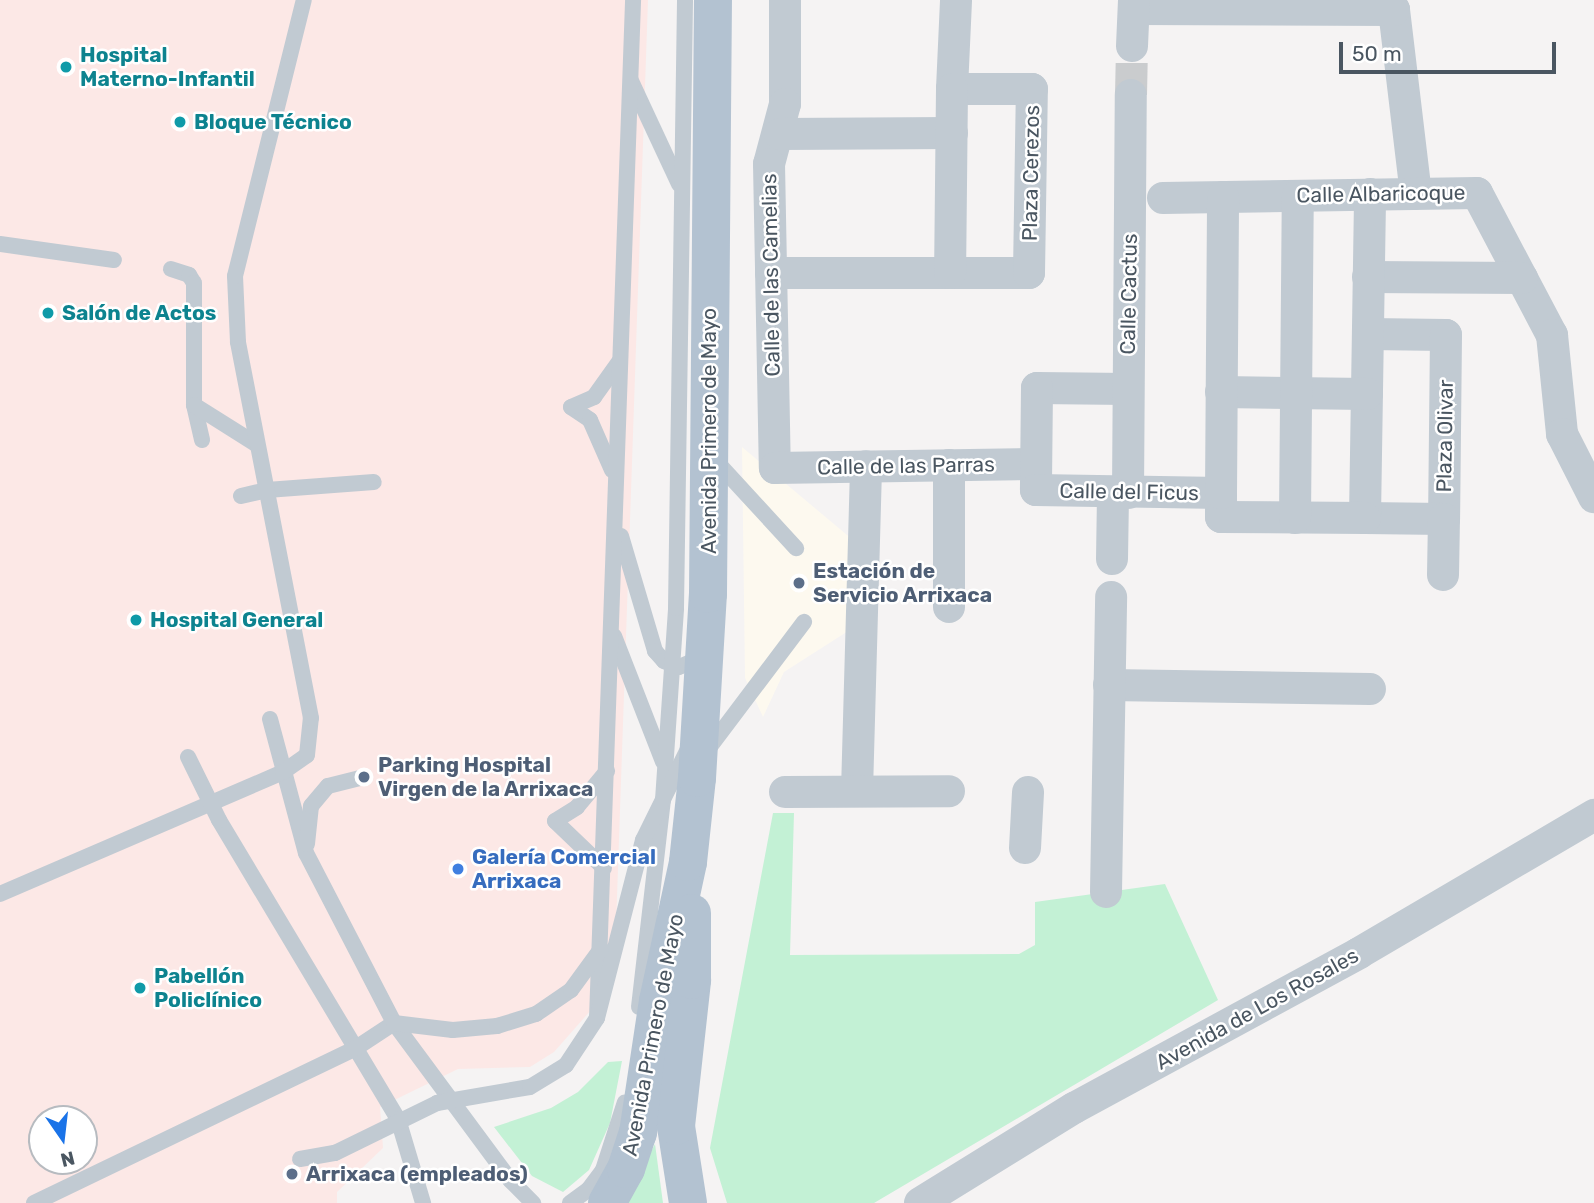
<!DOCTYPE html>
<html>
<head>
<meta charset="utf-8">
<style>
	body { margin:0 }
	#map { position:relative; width:1594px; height:1203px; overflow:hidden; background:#f5f3f3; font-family:Rubik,sans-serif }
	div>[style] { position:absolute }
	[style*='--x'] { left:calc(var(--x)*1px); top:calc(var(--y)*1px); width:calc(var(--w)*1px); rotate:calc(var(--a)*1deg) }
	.commercial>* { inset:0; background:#fdf9ef }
	.medical>* { inset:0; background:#fce8e6 }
	.green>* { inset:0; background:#c3f1d5 }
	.street-tunnel>* { height:32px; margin-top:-16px; transform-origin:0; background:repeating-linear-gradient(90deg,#caccce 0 32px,transparent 0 48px) }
	.lane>* { height:16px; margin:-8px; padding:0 8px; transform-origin:8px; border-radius:8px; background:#c1cad2 }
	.street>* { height:32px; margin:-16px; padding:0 16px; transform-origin:16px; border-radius:16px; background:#c1cad2 }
	.primary>* { height:38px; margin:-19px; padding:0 19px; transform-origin:19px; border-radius:19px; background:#b3c2d1 }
	.lane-bridge>* { height:16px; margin:-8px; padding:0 8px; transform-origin:8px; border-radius:8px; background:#c1cad2 }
	.dots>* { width:19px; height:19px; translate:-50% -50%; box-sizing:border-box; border:4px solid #fff; border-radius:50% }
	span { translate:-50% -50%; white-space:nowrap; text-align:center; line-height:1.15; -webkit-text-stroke:5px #fff; paint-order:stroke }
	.culture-label { font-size:21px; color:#0d838f; font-weight:700 }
	.left { translate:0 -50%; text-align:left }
	.street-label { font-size:21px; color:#4a5661 }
	.service-label { font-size:21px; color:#4e5e75; font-weight:700 }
	.shop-label { font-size:21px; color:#366cbe; font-weight:700 }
	.north { position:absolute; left:28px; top:1105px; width:70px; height:70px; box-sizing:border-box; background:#fff; border:2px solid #b7bbc0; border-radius:50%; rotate:166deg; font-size:19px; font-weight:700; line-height:28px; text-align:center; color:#4a5661 }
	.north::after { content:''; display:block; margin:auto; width:24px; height:32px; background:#1a73e8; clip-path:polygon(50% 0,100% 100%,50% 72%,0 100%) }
	.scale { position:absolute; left:1339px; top:42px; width:217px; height:32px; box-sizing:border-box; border:4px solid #4a5661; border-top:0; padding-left:9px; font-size:21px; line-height:24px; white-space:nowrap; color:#4a5661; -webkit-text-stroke:5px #fff; paint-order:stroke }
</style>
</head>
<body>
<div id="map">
	<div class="commercial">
		<i style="clip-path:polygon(742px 447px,853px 540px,856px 626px,784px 672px,763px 717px,745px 678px)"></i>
	</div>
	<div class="medical">
		<i style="clip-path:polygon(evenodd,0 0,648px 0,614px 984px,554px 1052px,530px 1067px,458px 1069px,380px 1107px,383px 1148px,337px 1192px,337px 1203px,0 1203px,0 0,42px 1119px,84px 1119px,84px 1161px,42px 1161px,42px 1119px)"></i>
	</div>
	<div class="green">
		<i style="clip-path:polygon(773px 813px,794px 813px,790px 955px,1019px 954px,1035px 945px,1035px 902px,1165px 884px,1218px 1000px,874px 1203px,727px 1203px,710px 1148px)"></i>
		<i style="clip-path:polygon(622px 1061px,610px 1123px,589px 1170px,563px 1192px,532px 1176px,494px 1127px,551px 1108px,578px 1092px,608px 1062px)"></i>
		<i style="clip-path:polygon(655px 1144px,663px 1203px,624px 1203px)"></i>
	</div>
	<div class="street-tunnel">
		<i style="--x:1131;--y:95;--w:49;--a:-88.8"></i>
	</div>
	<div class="lane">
		<i style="--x:631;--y:81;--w:114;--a:65"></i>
		<i style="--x:0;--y:244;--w:115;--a:8"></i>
		<i style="--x:171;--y:269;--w:19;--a:18"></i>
		<i style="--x:189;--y:275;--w:9;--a:58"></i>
		<i style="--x:194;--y:283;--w:122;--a:90"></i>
		<i style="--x:194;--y:405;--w:36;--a:77"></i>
		<i style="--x:194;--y:405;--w:73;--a:32.2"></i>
		<i style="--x:571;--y:407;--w:23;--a:34"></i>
		<i style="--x:590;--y:420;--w:55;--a:66.3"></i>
		<i style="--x:571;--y:407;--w:25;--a:-23"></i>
		<i style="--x:594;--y:397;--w:43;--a:-54.5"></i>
		<i style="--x:715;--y:460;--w:120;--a:47.4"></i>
		<i style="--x:241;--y:496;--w:27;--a:-13"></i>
		<i style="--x:267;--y:490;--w:107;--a:-4.3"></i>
		<i style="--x:621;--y:536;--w:120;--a:73.5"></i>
		<i style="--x:655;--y:651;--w:13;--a:48"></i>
		<i style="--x:664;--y:661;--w:16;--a:22"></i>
		<i style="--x:679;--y:667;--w:26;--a:-23"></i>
		<i style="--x:614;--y:636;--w:135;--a:68.7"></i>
		<i style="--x:270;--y:719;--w:139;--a:75"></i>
		<i style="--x:306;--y:853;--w:191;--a:62.6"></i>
		<i style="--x:394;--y:1023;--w:195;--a:53.5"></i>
		<i style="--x:510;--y:1180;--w:33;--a:45"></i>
		<i style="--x:706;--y:752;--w:163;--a:-53"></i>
		<i style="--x:219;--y:820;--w:348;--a:59.1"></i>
		<i style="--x:398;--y:1119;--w:88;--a:73.4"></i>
		<i style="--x:307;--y:844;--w:38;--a:-84"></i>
		<i style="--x:311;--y:806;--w:26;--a:-50"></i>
		<i style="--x:328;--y:786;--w:37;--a:-14"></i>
		<i style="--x:604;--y:868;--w:68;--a:-136.2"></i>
		<i style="--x:555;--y:821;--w:26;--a:-32"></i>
		<i style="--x:577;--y:807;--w:47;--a:-50.2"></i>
		<i style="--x:0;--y:894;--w:308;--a:-23.3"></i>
		<i style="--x:283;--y:772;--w:29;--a:-35"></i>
		<i style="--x:307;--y:755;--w:37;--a:-84"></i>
		<i style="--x:311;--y:718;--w:383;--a:-101"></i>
		<i style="--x:238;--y:342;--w:66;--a:-92.6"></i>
		<i style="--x:235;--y:276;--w:284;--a:-76"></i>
		<i style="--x:639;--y:1007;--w:208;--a:-83.4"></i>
		<i style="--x:663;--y:800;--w:192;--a:-86.1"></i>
		<i style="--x:676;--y:608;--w:608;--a:-89.15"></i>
		<i style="--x:597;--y:1018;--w:1019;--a:-87.97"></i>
		<i style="--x:300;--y:1159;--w:36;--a:-10"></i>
		<i style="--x:335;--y:1153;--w:114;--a:-26.1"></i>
		<i style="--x:437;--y:1103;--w:94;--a:-9.8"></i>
		<i style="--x:530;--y:1087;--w:42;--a:-31.4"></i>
		<i style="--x:566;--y:1065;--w:56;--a:-56.6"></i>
		<i style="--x:597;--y:1018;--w:184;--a:-75.5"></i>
		<i style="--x:643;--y:840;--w:102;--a:-63.7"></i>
		<i style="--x:34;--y:1203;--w:357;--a:-25.7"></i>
		<i style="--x:356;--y:1048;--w:45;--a:-33.3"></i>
		<i style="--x:394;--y:1023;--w:59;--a:6.8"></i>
		<i style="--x:453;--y:1030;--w:44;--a:-5.2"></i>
		<i style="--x:497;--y:1026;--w:41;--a:-17.1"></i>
		<i style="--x:536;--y:1014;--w:42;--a:-34.4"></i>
		<i style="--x:571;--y:990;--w:51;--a:-53.8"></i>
		<i style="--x:570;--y:1203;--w:22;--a:-36"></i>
		<i style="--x:588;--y:1190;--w:25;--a:-53"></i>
		<i style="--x:603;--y:1170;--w:71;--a:-72.1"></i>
	</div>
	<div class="street">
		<i style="--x:785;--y:0;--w:104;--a:90"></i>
		<i style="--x:785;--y:104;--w:62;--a:104.9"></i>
		<i style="--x:769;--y:164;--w:304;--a:88.9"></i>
		<i style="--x:775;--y:468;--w:261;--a:-0.9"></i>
		<i style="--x:1389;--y:0;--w:11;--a:63"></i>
		<i style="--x:1394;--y:10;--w:185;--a:83.2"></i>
		<i style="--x:1134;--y:9;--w:260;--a:0.2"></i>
		<i style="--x:1132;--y:46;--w:46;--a:-87.5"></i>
		<i style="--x:952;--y:89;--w:89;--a:-87.4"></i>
		<i style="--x:780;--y:134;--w:172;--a:-0.3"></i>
		<i style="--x:1163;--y:198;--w:314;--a:-0.9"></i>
		<i style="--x:1477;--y:193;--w:161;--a:62.2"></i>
		<i style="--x:1552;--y:335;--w:100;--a:84.2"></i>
		<i style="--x:1562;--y:434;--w:71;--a:63.1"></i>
		<i style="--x:771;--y:273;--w:258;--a:0"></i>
		<i style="--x:1029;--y:273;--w:184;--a:-89.1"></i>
		<i style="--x:1032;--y:89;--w:80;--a:180"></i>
		<i style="--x:952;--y:89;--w:184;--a:90.6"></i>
		<i style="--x:1368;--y:277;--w:154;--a:0.4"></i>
		<i style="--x:1368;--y:334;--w:78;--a:0.7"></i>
		<i style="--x:1446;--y:335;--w:184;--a:90.6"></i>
		<i style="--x:1444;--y:519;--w:79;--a:-179.3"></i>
		<i style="--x:1365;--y:518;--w:324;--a:-89.1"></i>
		<i style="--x:1128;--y:389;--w:91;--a:-179.4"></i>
		<i style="--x:1037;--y:388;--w:102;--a:90.6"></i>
		<i style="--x:1036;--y:490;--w:185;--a:0.9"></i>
		<i style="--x:1221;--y:493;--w:24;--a:90"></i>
		<i style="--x:1221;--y:517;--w:144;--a:0.4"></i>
		<i style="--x:1221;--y:392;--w:146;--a:0.8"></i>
		<i style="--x:949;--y:465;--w:142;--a:90"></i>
		<i style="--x:1128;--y:493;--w:398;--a:-89.6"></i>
		<i style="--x:1221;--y:493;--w:296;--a:-89.6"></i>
		<i style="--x:1295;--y:518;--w:322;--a:-89.5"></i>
		<i style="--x:1112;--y:559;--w:66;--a:-89.1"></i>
		<i style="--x:1443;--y:575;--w:56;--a:-89"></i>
		<i style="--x:1109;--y:685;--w:261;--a:0.9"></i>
		<i style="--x:857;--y:791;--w:325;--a:-88.4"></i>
		<i style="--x:785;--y:792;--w:164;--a:-0.3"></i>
		<i style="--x:1025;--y:848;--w:56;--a:-86.9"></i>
		<i style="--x:1106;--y:892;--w:295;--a:-89"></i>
		<i style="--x:920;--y:1203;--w:181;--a:-31.7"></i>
		<i style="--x:1074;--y:1108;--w:324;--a:-28.5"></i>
		<i style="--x:1359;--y:953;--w:273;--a:-30.4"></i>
	</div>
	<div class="primary">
		<i style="--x:607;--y:1203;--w:39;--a:-61"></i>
		<i style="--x:626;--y:1169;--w:38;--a:-72"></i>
		<i style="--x:638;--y:1133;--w:134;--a:-81.4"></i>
		<i style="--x:658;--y:1001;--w:142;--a:-77.8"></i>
		<i style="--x:688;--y:862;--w:84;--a:-83.9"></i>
		<i style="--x:697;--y:778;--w:184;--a:-86.6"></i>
		<i style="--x:708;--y:594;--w:594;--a:-89.52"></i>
		<i style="--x:688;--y:1203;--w:78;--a:-98.9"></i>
		<i style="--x:676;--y:1126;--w:147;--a:-83.7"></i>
		<i style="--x:692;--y:980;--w:67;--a:-90"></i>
	</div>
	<div class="lane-bridge">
		<i style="--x:188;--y:757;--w:70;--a:63.8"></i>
	</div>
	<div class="dots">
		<i style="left:66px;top:67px;background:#0f9aa8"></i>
		<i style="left:180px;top:122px;background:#0f9aa8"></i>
		<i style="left:48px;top:313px;background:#0f9aa8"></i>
		<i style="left:799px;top:583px;background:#5c6f8a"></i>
		<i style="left:136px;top:620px;background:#0f9aa8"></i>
		<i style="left:364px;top:777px;background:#5c6f8a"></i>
		<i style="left:458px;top:869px;background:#3f7fe0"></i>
		<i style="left:140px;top:988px;background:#0f9aa8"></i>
		<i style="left:292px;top:1174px;background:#5c6f8a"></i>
	</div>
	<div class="culture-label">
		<span class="left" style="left:80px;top:67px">Hospital<br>Materno-Infantil</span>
		<span class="left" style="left:194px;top:122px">Bloque Técnico</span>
		<span class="left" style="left:62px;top:313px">Salón de Actos</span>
		<span class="left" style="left:150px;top:620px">Hospital General</span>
		<span class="left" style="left:154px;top:988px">Pabellón<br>Policlínico</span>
	</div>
	<div class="street-label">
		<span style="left:1031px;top:173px;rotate:-89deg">Plaza Cerezos</span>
		<span style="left:1381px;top:194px;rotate:-1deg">Calle Albaricoque</span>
		<span style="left:771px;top:275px;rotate:-91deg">Calle de las Camelias</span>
		<span style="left:1129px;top:294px;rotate:-89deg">Calle Cactus</span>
		<span style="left:709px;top:431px;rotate:-90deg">Avenida Primero de Mayo</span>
		<span style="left:1445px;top:436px;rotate:-89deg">Plaza Olivar</span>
		<span style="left:906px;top:466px;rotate:-1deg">Calle de las Parras</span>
		<span style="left:1129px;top:492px;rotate:1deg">Calle del Ficus</span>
		<span style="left:1257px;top:1009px;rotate:-29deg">Avenida de Los Rosales</span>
		<span style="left:653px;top:1035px;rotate:-79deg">Avenida Primero de Mayo</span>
	</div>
	<div class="service-label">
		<span class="left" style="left:813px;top:583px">Estación de<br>Servicio Arrixaca</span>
		<span class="left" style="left:378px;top:777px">Parking Hospital<br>Virgen de la Arrixaca</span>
		<span class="left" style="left:306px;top:1174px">Arrixaca (empleados)</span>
	</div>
	<div class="shop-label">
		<span class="left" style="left:472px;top:869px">Galería Comercial<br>Arrixaca</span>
	</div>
	<div class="north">N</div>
	<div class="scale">50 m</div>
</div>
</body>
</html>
